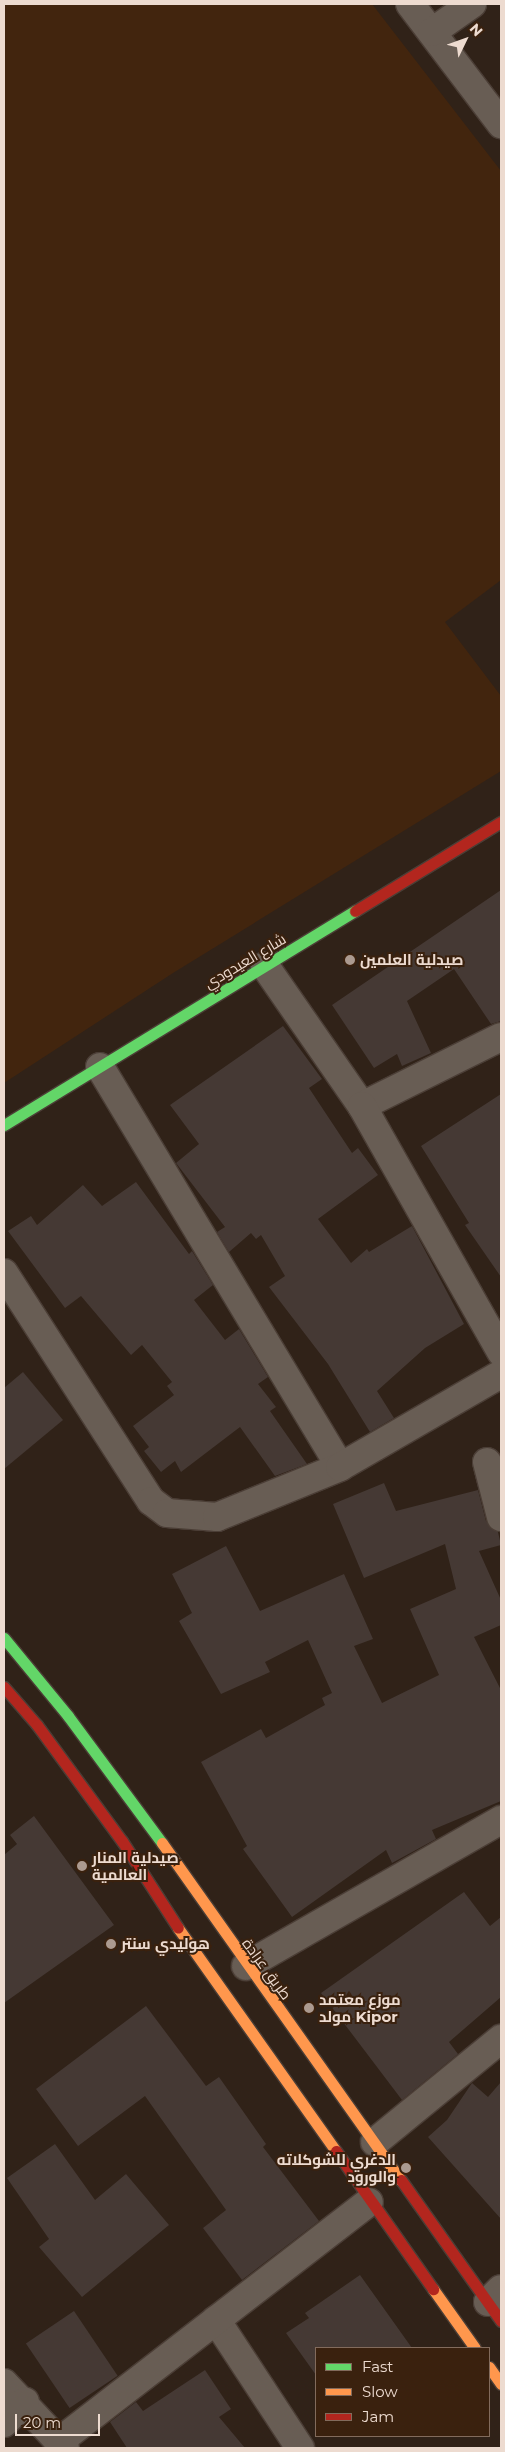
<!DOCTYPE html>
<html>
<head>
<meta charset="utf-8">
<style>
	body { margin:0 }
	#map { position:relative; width:505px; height:2452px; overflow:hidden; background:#302218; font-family:Montserrat,Cairo,sans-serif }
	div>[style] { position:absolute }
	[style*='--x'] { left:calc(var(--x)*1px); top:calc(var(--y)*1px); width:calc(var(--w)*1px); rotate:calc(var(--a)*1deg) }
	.built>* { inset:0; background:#42250e }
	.building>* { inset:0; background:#453934; transform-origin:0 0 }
	.roads { filter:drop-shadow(1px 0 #4b3e36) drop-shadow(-1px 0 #4b3e36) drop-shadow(0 1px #4b3e36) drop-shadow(0 -1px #4b3e36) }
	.street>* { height:28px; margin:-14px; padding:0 14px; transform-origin:14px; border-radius:14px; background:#685d54 }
	.fast>* { height:11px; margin:-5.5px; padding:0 5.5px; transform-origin:5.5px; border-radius:5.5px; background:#63d668 }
	.slow>* { height:11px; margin:-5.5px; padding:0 5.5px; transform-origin:5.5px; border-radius:5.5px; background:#ff974d }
	.jam>* { height:11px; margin:-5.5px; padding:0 5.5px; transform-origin:5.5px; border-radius:5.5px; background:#b3261e }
	.dots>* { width:14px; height:14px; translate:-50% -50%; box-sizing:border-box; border:2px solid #3a210e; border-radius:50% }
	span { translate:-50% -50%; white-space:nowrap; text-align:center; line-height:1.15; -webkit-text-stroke:4px #3a210e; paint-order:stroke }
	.poi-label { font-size:15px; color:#eddbd0; font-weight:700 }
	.left { translate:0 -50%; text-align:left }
	.right { translate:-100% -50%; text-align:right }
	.street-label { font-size:15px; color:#eddbd0 }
	.frame { position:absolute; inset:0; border:5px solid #eddbd0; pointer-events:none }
	.legend { position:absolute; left:315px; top:2347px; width:175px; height:90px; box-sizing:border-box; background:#3a210e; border:1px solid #826b5c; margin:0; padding:6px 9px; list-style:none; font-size:15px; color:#eddbd0 }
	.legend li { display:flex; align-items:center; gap:10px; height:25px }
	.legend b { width:25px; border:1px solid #826b5c }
	.north { position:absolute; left:440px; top:15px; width:50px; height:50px; -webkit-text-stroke:4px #3a210e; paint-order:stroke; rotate:48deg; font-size:14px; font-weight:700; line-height:20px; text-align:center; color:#eddbd0 }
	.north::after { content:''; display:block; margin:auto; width:18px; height:22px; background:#eddbd0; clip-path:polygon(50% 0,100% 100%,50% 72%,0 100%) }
	.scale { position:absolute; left:15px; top:2414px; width:85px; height:22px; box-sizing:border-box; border:2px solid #eddbd0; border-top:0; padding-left:6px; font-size:15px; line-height:18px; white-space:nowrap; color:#eddbd0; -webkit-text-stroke:4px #3a210e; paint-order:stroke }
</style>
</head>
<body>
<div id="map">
	<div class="built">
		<i style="clip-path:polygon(4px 4px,372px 4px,501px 171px,501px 580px,445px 622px,501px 696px,501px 771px,173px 973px,4px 1083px)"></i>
	</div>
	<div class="building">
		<i style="clip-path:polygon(501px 890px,501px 1021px,491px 1024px,454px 969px,407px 1001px,431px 1053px,402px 1066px,397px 1054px,374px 1068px,332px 1005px)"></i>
		<i style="clip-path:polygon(283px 1026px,322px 1079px,309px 1088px,352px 1153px,358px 1148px,378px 1175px,318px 1219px,351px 1263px,367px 1249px,369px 1252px,412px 1226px,464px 1324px,425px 1348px,377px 1391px,394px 1418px,370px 1432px,328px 1364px,269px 1287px,285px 1276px,261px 1235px,256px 1239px,251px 1233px,229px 1252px,217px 1232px,225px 1227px,176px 1163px,199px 1144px,170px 1105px)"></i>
		<i style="clip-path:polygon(501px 1094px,501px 1277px,465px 1225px,469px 1223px,421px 1146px)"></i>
		<i style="clip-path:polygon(136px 1182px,189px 1254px,192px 1251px,213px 1285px,194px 1300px,225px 1340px,239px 1329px,268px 1377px,258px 1384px,276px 1407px,270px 1411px,307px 1464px,275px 1476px,240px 1427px,181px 1472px,175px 1461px,161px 1472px,144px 1451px,149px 1447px,133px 1426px,174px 1395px,167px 1386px,172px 1382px,142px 1345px,131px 1355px,81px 1296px,65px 1308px,8px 1231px,31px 1216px,37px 1225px,83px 1185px,102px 1206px)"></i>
		<i style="clip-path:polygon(23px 1372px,63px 1420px,4px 1469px,4px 1388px)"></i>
		<i style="clip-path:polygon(384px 1483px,396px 1511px,478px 1490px,486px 1521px,498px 1532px,501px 1545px,479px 1551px,501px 1600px,501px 1625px,474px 1637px,501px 1690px,501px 1801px,432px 1830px,436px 1839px,392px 1863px,386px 1850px,292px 1917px,243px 1849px,247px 1846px,201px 1762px,261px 1729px,266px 1738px,325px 1705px,322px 1698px,332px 1693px,308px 1640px,265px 1662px,270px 1672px,221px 1694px,179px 1621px,192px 1613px,172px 1574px,226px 1546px,260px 1611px,344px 1574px,373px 1639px,354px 1646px,382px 1703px,439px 1675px,410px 1609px,456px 1589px,445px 1544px,364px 1578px,333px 1504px)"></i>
		<i style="clip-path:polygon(34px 1816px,114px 1925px,4px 2003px,4px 1855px,17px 1844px,10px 1835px)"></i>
		<i style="clip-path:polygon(464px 1892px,490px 1926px,501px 1917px,501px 1997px,449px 2042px,458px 2054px,402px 2100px,321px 1993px)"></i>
		<i style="clip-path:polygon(146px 2006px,206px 2086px,219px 2077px,266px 2144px,263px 2147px,319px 2221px,242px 2280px,203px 2228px,226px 2210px,145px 2096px,78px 2146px,36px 2089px)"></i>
		<i style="clip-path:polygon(501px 2082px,501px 2219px,428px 2137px,447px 2120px,472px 2083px,488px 2097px)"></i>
		<i style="clip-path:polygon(55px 2144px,95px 2200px,126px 2174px,169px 2225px,82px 2297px,39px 2247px,49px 2239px,7px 2178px)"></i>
		<i style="clip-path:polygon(360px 2275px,412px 2348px,316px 2348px,316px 2375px,286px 2333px,309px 2318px,305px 2313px)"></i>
		<i style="left:74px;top:2311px;width:78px;height:58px;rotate:56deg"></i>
		<i style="clip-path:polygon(205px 2370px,231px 2409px,219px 2417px,245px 2448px,127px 2448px,110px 2422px,136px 2402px,143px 2411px)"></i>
	</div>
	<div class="roads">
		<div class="street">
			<i style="--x:410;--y:4;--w:151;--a:52.8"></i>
			<i style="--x:432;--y:32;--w:49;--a:-35"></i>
			<i style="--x:265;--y:966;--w:170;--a:55.3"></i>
			<i style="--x:362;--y:1106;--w:155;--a:-26.4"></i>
			<i style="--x:100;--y:1067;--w:466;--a:59"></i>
			<i style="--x:362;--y:1106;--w:283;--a:60.5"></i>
			<i style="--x:4;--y:1273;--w:271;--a:57.2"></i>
			<i style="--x:151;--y:1501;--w:20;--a:37"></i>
			<i style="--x:167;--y:1513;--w:50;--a:4.6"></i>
			<i style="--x:217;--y:1517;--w:133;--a:-22.1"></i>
			<i style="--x:340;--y:1467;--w:186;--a:-30"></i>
			<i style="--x:487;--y:1462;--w:57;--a:75.7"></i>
			<i style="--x:246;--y:1966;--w:294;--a:-29.8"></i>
			<i style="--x:375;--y:2142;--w:163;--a:-39.3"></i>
			<i style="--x:488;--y:2302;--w:18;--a:-45"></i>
			<i style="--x:216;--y:2320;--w:153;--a:56.7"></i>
			<i style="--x:4;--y:2383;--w:89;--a:46.8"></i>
			<i style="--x:4;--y:2423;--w:30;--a:-46"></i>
			<i style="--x:61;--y:2440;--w:389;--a:-37.7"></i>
		</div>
		<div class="fast">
			<i style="--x:4;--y:1125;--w:411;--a:-31.4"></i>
			<i style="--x:4;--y:1638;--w:101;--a:50.6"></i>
			<i style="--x:68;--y:1716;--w:158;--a:53.5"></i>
		</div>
		<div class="slow">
			<i style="--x:162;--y:1843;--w:413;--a:54.7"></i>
			<i style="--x:178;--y:1928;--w:273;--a:54.7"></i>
			<i style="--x:433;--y:2289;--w:72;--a:54.6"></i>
			<i style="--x:489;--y:2367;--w:21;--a:55"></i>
		</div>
		<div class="jam">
			<i style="--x:355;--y:911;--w:171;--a:-31.4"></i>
			<i style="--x:4;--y:1687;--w:50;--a:49"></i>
			<i style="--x:37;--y:1725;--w:144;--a:53.8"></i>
			<i style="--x:122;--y:1841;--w:103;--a:57.2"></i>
			<i style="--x:336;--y:2151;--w:169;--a:54.9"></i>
			<i style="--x:401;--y:2180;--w:173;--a:54.7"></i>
		</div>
	</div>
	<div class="dots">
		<i style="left:350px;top:960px;background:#ab9a90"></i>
		<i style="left:82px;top:1866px;background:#ab9a90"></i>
		<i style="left:111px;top:1944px;background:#ab9a90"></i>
		<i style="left:309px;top:2008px;background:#ab9a90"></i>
		<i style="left:406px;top:2168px;background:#ab9a90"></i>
	</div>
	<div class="poi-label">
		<span class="left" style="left:360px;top:960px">صيدلية العلمين</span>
		<span class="left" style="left:92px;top:1866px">صيدلية المنار<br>العالمية</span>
		<span class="left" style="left:121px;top:1944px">هوليدي سنتر</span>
		<span class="left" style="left:319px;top:2008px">موزع معتمد<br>مولد Kipor</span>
		<span class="right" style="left:396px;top:2168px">الدغري للشوكلاته<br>والورود</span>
	</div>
	<div class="street-label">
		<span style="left:245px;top:961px;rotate:-31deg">شارع العيدودي</span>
		<span style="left:267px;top:1969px;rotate:54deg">طريق عرادة</span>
	</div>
	<div class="frame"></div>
	<ul class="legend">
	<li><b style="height:6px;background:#63d668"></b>Fast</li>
	<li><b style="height:6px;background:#ff974d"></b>Slow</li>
	<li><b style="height:6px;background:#b3261e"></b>Jam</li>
	</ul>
	<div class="north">N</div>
	<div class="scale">20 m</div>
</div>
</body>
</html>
